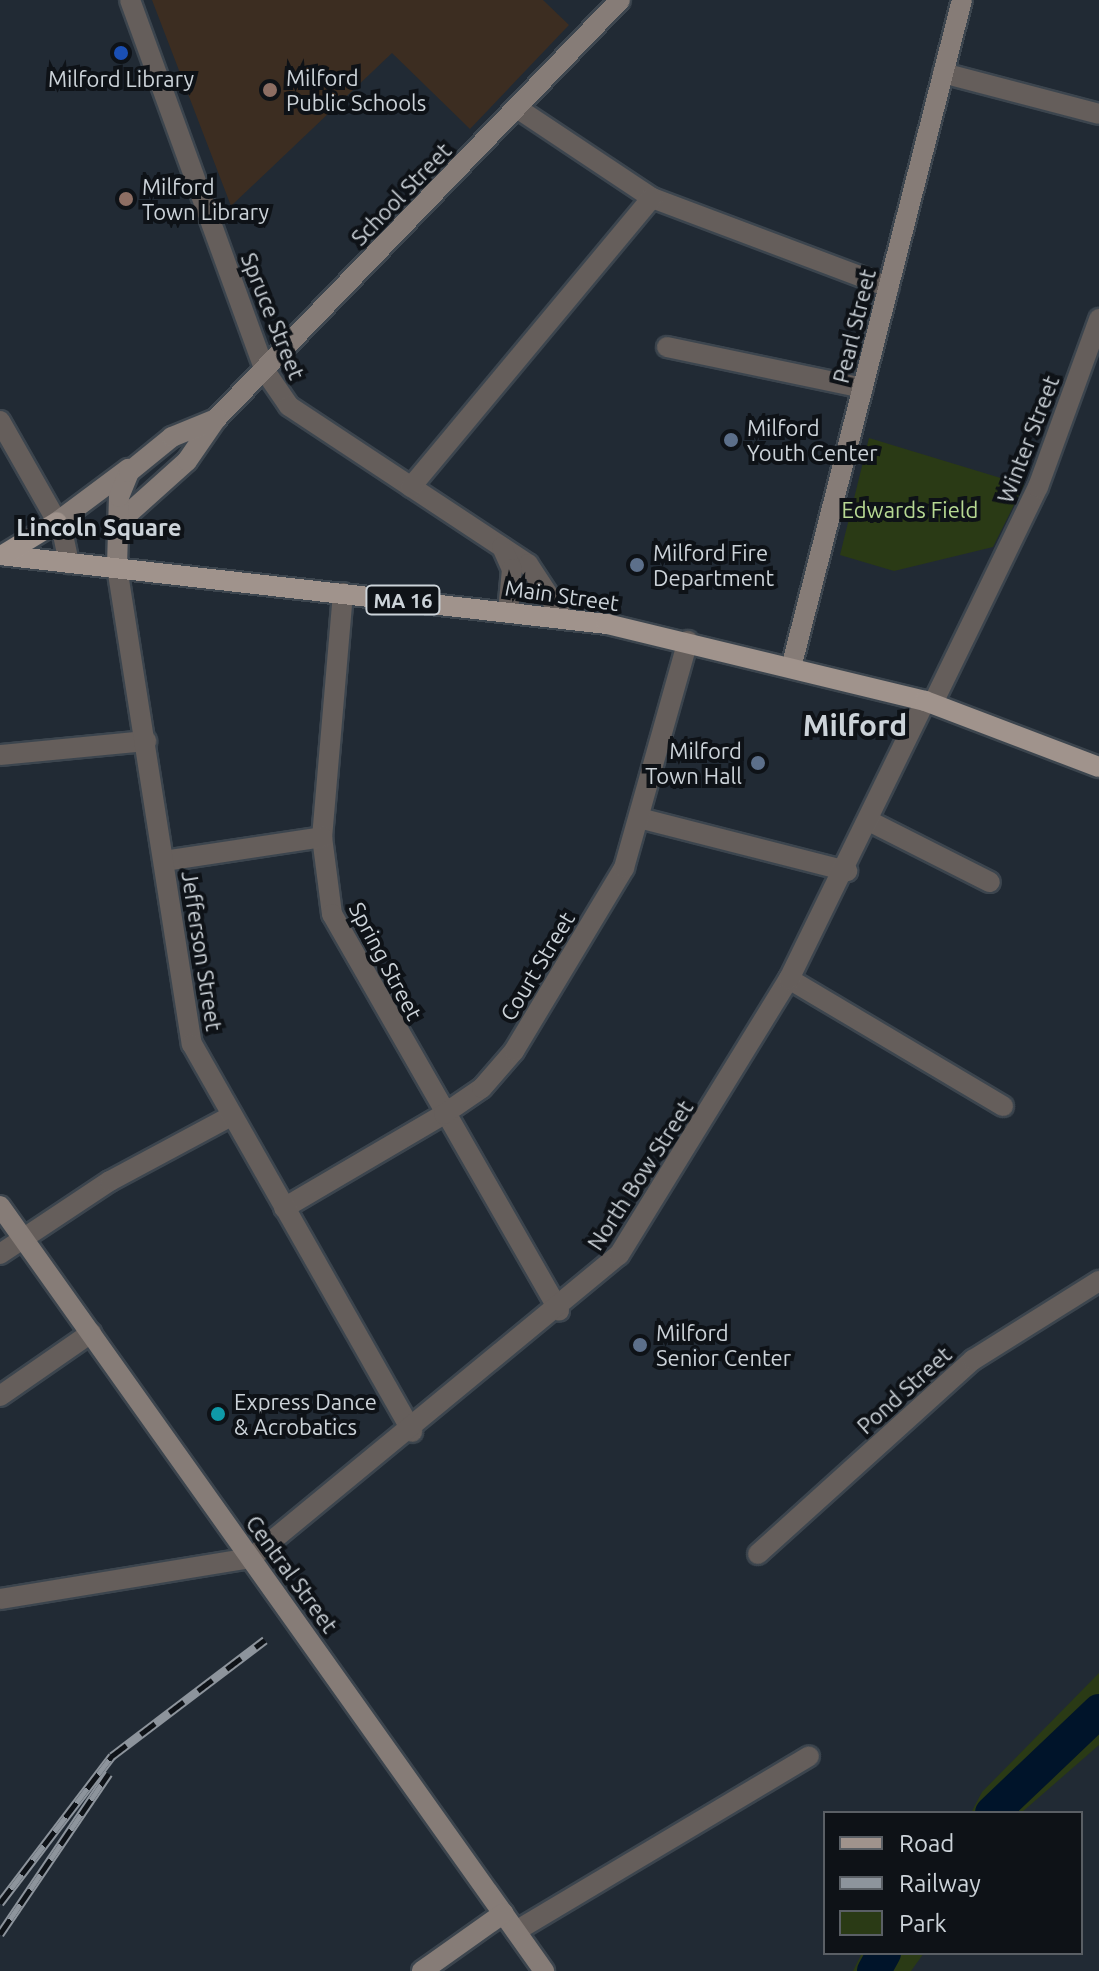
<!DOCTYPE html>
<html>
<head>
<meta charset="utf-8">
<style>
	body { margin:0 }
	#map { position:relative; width:1099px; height:1971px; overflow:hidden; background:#212a34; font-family:Ubuntu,sans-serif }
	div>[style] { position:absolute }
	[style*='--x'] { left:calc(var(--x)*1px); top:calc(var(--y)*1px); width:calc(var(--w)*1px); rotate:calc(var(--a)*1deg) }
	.education>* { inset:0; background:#3c2d21 }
	.green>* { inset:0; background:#2a3a15 }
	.river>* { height:34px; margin:-17px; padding:0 17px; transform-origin:17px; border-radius:17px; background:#00142a }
	.roads { filter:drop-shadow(2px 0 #3c454e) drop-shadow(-2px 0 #3c454e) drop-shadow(0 2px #3c454e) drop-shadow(0 -2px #3c454e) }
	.minor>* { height:20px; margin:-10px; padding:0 10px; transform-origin:10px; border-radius:10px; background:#655e5b }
	.tertiary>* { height:20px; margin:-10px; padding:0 10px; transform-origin:10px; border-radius:10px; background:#655e5b }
	.secondary>* { height:20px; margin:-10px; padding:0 10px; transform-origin:10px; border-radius:10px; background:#867c77 }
	.primary>* { height:20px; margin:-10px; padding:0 10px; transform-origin:10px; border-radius:10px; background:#a0938c }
	.rail>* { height:9px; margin-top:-4.5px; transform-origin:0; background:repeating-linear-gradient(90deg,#0e1217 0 18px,#8d949c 0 36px); box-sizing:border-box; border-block:2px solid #8d949c }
	.dots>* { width:22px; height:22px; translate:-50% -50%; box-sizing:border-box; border:4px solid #0e1217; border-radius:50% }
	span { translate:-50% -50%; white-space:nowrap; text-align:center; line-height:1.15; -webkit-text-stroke:8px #0e1217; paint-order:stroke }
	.shield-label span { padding:2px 6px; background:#0e1217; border:2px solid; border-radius:6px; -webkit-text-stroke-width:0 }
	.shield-label { font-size:20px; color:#ccd3d9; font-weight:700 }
	.poi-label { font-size:22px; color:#ccd3d9 }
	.left { translate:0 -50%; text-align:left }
	.right { translate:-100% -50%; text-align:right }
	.street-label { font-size:22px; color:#ccd3d9 }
	.park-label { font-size:22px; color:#b7d993 }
	.neighbourhood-label { font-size:24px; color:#ccd3d9; font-weight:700 }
	.district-label { font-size:30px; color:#ccd3d9; font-weight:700 }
	.legend { position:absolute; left:823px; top:1811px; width:260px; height:144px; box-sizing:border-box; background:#0e1217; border:2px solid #5a5f65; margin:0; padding:10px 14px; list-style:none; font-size:24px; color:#ccd3d9 }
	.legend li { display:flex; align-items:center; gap:16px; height:40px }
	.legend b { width:40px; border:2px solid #5a5f65 }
</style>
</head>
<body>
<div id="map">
	<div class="education">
		<i style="clip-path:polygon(152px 0,543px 0,569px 25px,470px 129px,392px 53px,231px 206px)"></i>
	</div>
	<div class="green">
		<i style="clip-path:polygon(869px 438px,1024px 485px,993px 547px,894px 571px,840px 555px)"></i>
		<i style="clip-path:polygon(1099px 1673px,1099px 1745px,1021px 1813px,971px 1813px,982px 1792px)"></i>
		<i style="clip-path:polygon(862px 1953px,924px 1953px,911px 1971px,853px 1971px)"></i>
	</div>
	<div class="river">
		<i style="--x:992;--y:1813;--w:148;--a:-43.6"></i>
		<i style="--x:874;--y:1971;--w:21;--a:-61"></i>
	</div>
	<div class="roads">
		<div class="minor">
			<i style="--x:943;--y:73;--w:161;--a:14.7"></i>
			<i style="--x:517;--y:108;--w:162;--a:33.7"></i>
			<i style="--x:652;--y:198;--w:253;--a:20.6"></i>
			<i style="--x:667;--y:347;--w:200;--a:11.8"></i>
			<i style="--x:265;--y:371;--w:42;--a:55.6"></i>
			<i style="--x:289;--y:406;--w:287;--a:33.5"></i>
			<i style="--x:528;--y:564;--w:64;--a:56.6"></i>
			<i style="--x:411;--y:487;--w:376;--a:-50.2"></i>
			<i style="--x:502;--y:547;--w:24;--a:66"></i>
			<i style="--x:512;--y:569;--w:43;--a:95.3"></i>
			<i style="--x:343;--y:593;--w:245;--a:94.9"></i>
			<i style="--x:322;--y:837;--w:78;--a:82.6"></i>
			<i style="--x:332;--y:914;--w:457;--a:60.2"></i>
			<i style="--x:933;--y:703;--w:240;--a:-64.1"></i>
			<i style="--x:1038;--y:487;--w:179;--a:-70"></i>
			<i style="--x:0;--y:755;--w:147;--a:-5.5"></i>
			<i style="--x:639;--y:818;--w:215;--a:14.3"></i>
			<i style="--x:871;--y:822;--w:133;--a:26.8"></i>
			<i style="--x:164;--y:861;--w:160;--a:-8.6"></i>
			<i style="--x:789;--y:979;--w:249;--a:30.7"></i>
			<i style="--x:284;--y:1208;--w:186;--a:-30.4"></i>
			<i style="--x:444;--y:1114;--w:46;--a:-34.4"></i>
			<i style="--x:482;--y:1088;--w:49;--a:-49.1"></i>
			<i style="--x:514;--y:1051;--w:214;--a:-59"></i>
			<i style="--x:624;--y:868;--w:236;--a:-74.3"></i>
			<i style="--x:0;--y:1254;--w:132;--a:-33.6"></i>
			<i style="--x:110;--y:1181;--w:137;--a:-28.2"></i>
			<i style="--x:0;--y:1396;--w:111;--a:-34.7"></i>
			<i style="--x:758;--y:1554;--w:290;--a:-42.1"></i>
			<i style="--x:973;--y:1360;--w:149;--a:-32.1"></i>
			<i style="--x:0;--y:1599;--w:254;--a:-9.3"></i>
			<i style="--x:516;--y:1931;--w:341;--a:-30.8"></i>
		</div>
		<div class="tertiary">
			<i style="--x:130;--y:0;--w:395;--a:70"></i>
			<i style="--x:0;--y:421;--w:125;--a:60.4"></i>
			<i style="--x:62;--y:530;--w:34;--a:78"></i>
			<i style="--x:117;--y:567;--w:483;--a:81.1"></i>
			<i style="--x:192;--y:1044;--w:446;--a:60.4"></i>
			<i style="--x:251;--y:1558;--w:477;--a:-39.5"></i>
			<i style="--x:619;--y:1255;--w:324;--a:-58.4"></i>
			<i style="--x:789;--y:979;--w:309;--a:-63.9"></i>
		</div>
		<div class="secondary">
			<i style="--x:57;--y:522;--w:89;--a:-36.7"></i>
			<i style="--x:119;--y:522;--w:91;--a:-41.9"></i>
			<i style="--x:187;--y:461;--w:51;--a:-55.4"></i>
			<i style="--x:216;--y:419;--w:582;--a:-46.04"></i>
			<i style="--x:117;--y:567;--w:70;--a:-88.4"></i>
			<i style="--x:119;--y:497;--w:27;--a:-68"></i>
			<i style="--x:129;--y:472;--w:55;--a:-39.1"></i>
			<i style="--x:172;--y:437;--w:48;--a:-22.2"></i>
			<i style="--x:792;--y:664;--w:685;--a:-75.64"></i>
			<i style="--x:0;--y:1206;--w:939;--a:54.58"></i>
			<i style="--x:422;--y:1971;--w:100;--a:-35.3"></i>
		</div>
		<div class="primary">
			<i style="--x:0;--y:555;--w:611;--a:6.49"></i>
			<i style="--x:607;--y:624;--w:327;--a:13.6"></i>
			<i style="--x:925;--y:701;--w:186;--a:20.8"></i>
			<i style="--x:3;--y:555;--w:63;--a:-31.4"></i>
		</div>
	</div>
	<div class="rail">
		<i style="--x:0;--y:1903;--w:185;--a:-52.7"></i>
		<i style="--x:112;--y:1756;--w:192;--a:-37.2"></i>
		<i style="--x:0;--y:1934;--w:194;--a:-55.9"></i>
	</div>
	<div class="dots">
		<i style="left:121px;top:53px;background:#1a4fb4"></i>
		<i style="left:270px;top:90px;background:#8d6e63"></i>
		<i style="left:126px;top:199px;background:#8d6e63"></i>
		<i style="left:731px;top:440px;background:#5c6f8a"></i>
		<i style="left:637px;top:565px;background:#5c6f8a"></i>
		<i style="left:758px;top:763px;background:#5c6f8a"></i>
		<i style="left:640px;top:1345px;background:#5c6f8a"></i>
		<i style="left:218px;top:1414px;background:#0f9aa8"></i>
	</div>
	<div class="shield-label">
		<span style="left:403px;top:600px">MA 16</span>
	</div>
	<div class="poi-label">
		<span class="left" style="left:286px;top:90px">Milford<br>Public Schools</span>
		<span style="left:121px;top:79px">Milford Library</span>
		<span class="left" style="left:142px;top:199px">Milford<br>Town Library</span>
		<span class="left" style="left:747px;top:440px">Milford<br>Youth Center</span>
		<span class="left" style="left:653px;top:565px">Milford Fire<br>Department</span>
		<span class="right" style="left:742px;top:763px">Milford<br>Town Hall</span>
		<span class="left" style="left:656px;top:1345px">Milford<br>Senior Center</span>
		<span class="left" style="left:234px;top:1414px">Express Dance<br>&amp; Acrobatics</span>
	</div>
	<div class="street-label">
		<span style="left:401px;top:194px;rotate:-46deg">School Street</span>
		<span style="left:273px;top:316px;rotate:68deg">Spruce Street</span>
		<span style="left:854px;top:326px;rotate:-76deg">Pearl Street</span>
		<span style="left:1028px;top:439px;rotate:-69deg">Winter Street</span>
		<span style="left:562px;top:595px;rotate:8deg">Main Street</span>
		<span style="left:202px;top:951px;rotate:81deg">Jefferson Street</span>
		<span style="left:386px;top:961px;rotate:62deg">Spring Street</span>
		<span style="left:537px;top:966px;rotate:-59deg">Court Street</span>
		<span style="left:640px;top:1175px;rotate:-57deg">North Bow Street</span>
		<span style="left:904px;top:1390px;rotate:-42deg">Pond Street</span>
		<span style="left:292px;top:1574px;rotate:54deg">Central Street</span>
	</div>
	<div class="park-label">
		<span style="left:910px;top:510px">Edwards Field</span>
	</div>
	<div class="neighbourhood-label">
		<span style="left:99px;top:528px">Lincoln Square</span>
	</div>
	<div class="district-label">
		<span style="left:855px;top:725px">Milford</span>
	</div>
	<ul class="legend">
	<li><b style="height:10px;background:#a0938c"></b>Road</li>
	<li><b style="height:10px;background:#8d949c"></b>Railway</li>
	<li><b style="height:22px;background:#2a3a15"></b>Park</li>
	</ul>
</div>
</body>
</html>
